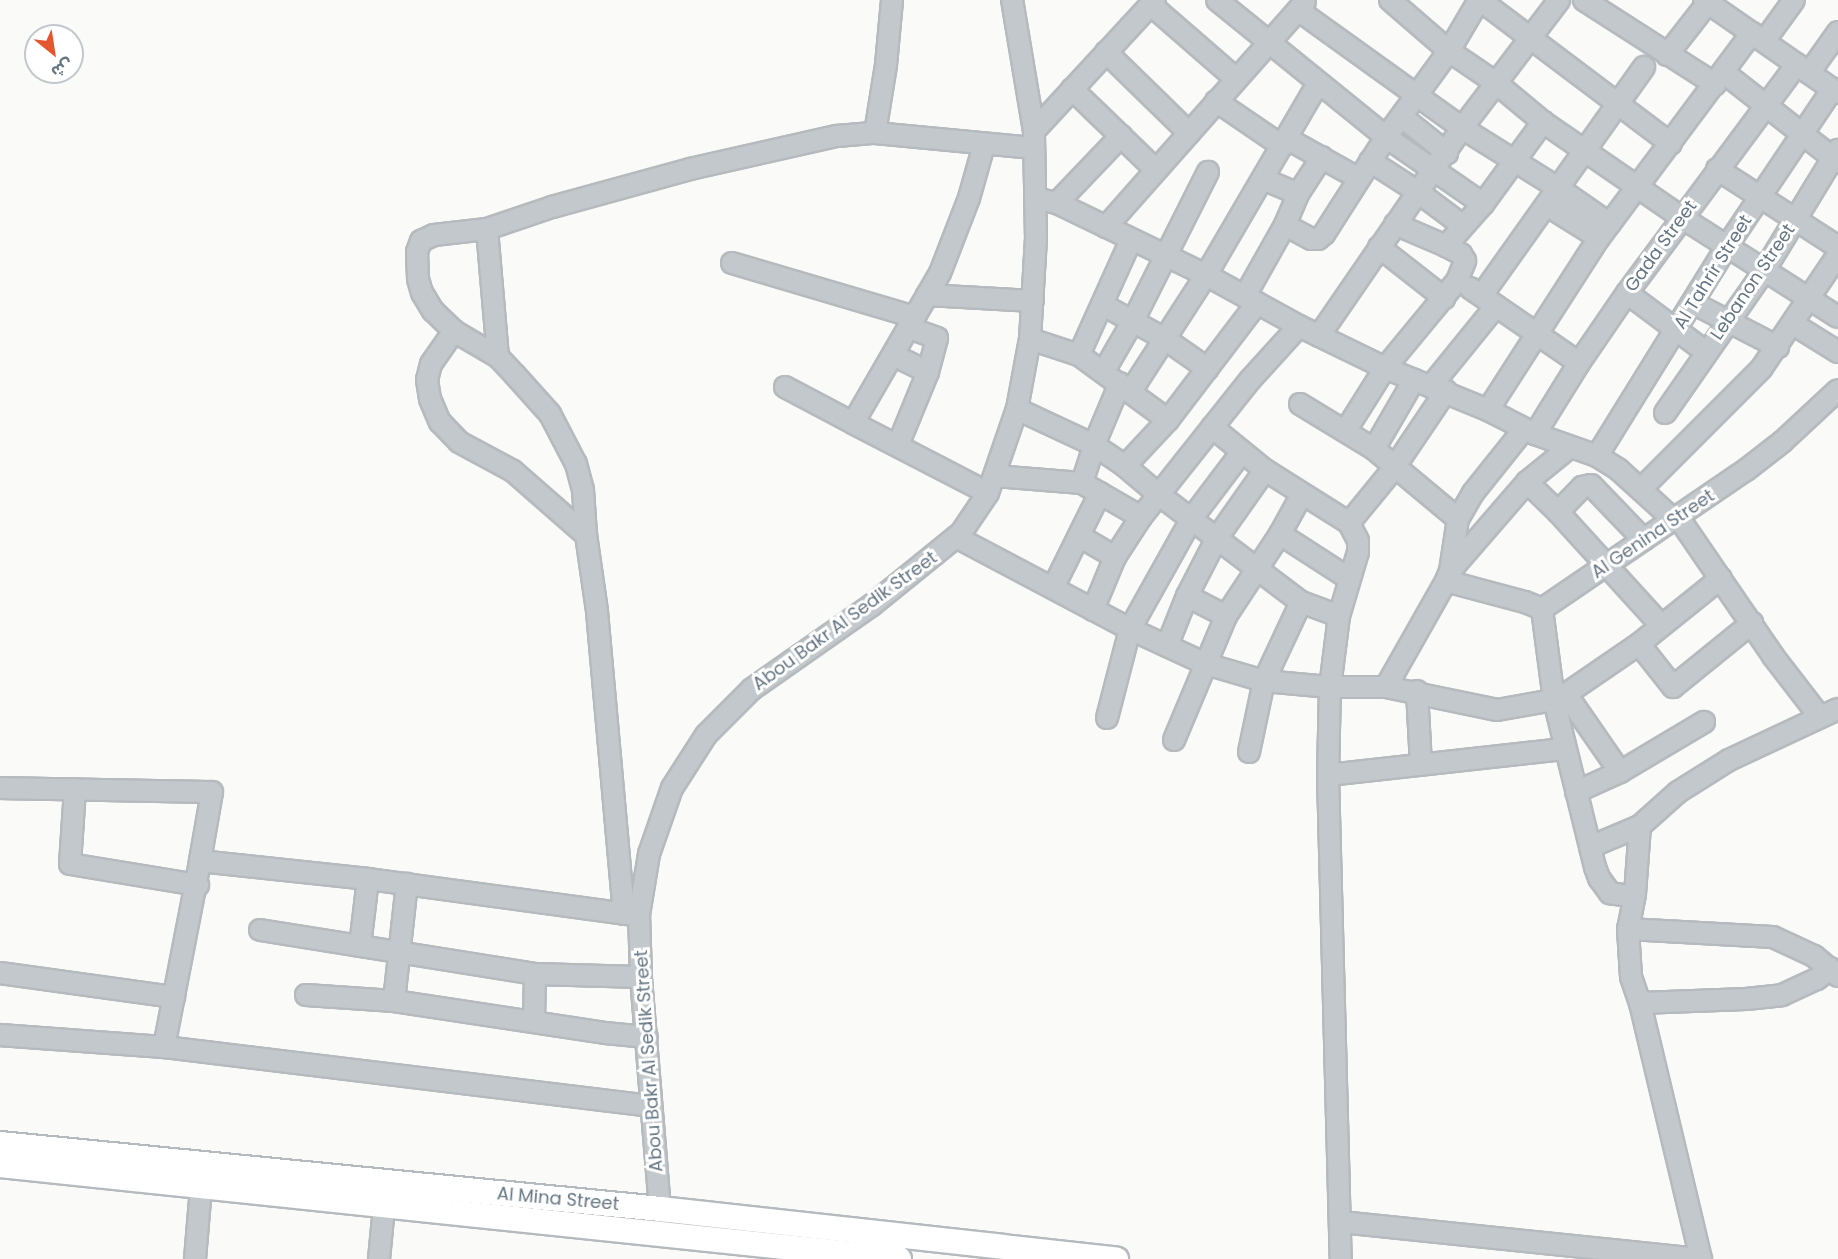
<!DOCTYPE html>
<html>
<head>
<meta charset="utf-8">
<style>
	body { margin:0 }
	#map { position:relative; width:1838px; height:1259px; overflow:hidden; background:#fafaf8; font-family:Poppins,"Noto Sans Arabic",sans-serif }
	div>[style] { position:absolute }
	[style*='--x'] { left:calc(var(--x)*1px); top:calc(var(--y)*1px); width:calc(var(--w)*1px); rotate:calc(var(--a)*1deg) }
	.roads { filter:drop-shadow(2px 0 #b5babe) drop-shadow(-2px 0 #b5babe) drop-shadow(0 2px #b5babe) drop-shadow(0 -2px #b5babe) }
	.minor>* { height:20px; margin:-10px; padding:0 10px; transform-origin:10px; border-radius:10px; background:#c3c8cc }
	.major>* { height:24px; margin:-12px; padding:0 12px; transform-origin:12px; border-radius:12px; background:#fff }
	span { translate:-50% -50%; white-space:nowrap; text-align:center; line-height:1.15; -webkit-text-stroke:6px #fff; paint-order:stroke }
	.street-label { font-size:18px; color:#657683 }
	.north { position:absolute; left:24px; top:24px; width:60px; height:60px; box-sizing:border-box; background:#fff; border:2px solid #c1c8cd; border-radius:50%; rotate:150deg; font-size:16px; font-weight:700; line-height:24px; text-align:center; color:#657683 }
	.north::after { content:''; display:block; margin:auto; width:21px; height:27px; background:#e4572e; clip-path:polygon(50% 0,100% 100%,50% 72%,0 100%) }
</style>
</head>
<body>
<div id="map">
	<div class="roads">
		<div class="minor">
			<i style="--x:1217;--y:0;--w:218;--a:39"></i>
			<i style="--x:1386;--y:137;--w:118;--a:34.6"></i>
			<i style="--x:1390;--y:0;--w:78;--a:40.8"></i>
			<i style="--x:1449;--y:51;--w:57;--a:34.2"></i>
			<i style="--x:1496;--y:83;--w:61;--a:39.7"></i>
			<i style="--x:1543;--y:122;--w:168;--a:34.5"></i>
			<i style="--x:1681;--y:217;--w:186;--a:32.5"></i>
			<i style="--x:1480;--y:0;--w:239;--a:37"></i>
			<i style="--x:1584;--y:0;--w:156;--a:32.7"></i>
			<i style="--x:1704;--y:0;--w:163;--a:34.8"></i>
			<i style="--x:1151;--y:5;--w:113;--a:41"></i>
			<i style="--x:1298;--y:10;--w:202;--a:35.7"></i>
			<i style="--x:1462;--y:128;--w:113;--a:32"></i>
			<i style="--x:1558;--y:188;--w:63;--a:34.7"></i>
			<i style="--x:1765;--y:40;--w:49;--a:-54.1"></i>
			<i style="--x:1106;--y:52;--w:116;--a:44.3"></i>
			<i style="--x:1667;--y:55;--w:70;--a:-52"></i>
			<i style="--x:1723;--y:72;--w:146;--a:38"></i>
			<i style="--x:1809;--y:73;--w:50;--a:-54.7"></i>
			<i style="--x:1072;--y:89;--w:117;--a:44"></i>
			<i style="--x:1216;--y:101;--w:80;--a:34.3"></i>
			<i style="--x:1402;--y:117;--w:58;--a:38.7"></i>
			<i style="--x:1034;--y:131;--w:178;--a:-47.3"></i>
			<i style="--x:875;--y:133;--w:69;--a:-80.8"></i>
			<i style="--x:886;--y:65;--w:65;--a:-84.7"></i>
			<i style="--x:1286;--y:138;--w:82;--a:29.1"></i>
			<i style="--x:984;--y:145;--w:55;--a:105.8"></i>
			<i style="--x:969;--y:198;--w:80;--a:111.1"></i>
			<i style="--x:940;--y:273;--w:173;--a:120.1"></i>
			<i style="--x:853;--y:423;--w:152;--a:27.4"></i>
			<i style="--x:1370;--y:161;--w:57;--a:32.9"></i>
			<i style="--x:1418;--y:192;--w:55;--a:36.9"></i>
			<i style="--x:1717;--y:169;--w:144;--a:32.8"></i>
			<i style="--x:1263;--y:179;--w:38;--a:23"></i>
			<i style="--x:1035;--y:198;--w:23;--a:13"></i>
			<i style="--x:1057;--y:203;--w:165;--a:25.8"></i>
			<i style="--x:1206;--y:275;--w:106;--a:28.7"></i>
			<i style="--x:1299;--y:326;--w:96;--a:26"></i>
			<i style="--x:1385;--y:368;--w:111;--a:22.2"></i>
			<i style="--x:1488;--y:410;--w:53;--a:27.1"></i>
			<i style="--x:1535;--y:434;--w:66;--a:19.5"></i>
			<i style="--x:1597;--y:456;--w:26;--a:32"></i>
			<i style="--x:1619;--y:470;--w:73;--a:42.2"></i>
			<i style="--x:1057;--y:203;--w:93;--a:-46.3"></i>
			<i style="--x:1548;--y:206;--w:60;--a:32.1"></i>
			<i style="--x:1395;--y:224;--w:56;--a:23.3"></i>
			<i style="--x:1446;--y:246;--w:56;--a:-48.6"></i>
			<i style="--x:1483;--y:204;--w:102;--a:-53.8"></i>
			<i style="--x:1285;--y:225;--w:30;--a:28"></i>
			<i style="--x:1311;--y:239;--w:7;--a:0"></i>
			<i style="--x:1318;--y:239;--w:8;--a:-40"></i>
			<i style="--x:1324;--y:234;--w:115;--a:-57.4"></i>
			<i style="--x:1386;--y:137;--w:107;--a:-53.8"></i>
			<i style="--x:1449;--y:51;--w:59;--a:-59.5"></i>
			<i style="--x:1106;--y:227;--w:300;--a:-48.5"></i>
			<i style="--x:487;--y:229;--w:128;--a:85.1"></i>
			<i style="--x:1379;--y:247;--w:83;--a:38.1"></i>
			<i style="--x:732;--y:263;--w:190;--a:16.5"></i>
			<i style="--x:1470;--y:288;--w:132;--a:34.5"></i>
			<i style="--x:1627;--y:293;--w:99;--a:36.8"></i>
			<i style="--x:927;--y:295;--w:106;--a:3.2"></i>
			<i style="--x:1482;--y:295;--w:280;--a:-54.6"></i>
			<i style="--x:1245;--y:296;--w:81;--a:-60.6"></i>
			<i style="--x:1285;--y:225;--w:34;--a:-67"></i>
			<i style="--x:1298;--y:194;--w:44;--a:-57"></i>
			<i style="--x:1693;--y:303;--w:96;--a:27.4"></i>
			<i style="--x:1103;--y:305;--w:71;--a:28.7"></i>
			<i style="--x:1165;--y:339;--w:52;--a:34.9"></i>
			<i style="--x:1793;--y:324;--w:53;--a:31.9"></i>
			<i style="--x:454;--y:331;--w:40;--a:124.9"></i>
			<i style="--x:431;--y:364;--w:16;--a:104"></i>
			<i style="--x:427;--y:380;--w:19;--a:81"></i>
			<i style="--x:430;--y:399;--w:25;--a:67"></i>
			<i style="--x:440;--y:422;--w:28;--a:46"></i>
			<i style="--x:459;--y:442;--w:61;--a:28.2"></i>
			<i style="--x:513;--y:471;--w:97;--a:41.2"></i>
			<i style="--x:1319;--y:336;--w:252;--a:-55.5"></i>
			<i style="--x:1462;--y:128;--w:161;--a:-52.8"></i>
			<i style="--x:1030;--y:339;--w:52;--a:18.1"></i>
			<i style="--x:1079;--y:355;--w:110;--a:36.1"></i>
			<i style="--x:893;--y:355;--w:39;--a:26"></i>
			<i style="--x:1079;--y:355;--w:126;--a:-65.7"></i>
			<i style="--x:1104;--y:371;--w:58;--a:-59.9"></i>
			<i style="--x:1133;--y:321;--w:167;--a:-63.3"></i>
			<i style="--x:1431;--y:386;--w:103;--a:-50.9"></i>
			<i style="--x:785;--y:387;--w:77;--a:27.9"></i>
			<i style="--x:1131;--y:391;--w:138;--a:-57.1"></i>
			<i style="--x:1206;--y:275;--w:222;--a:-59.7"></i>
			<i style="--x:1300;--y:404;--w:87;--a:31.3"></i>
			<i style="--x:1374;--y:449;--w:109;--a:39.8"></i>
			<i style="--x:1017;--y:409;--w:85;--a:25.1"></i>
			<i style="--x:1094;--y:445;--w:37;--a:34"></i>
			<i style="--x:1125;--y:466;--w:43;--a:40.3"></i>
			<i style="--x:1158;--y:494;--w:179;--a:37.1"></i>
			<i style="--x:1301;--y:602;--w:40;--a:20.2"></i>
			<i style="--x:1488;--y:410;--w:205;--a:-57.2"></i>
			<i style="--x:1599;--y:238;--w:256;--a:-53.3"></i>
			<i style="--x:1665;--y:413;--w:173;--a:-55.1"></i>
			<i style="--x:1764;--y:271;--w:142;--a:-58.6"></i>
			<i style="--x:1212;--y:427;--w:68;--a:39.1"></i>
			<i style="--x:1265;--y:470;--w:99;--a:32.2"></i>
			<i style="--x:1349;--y:523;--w:20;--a:63"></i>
			<i style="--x:1358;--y:541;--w:11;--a:90"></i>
			<i style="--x:1358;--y:552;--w:67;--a:106.5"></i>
			<i style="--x:1339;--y:616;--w:72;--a:97.2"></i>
			<i style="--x:1330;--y:687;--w:88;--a:91.3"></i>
			<i style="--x:1328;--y:775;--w:484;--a:88.5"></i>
			<i style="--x:1346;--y:430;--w:73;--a:-57.8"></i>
			<i style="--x:1385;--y:368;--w:113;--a:-50.4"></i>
			<i style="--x:1457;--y:281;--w:22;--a:-68"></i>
			<i style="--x:1465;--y:261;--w:8;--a:-120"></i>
			<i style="--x:1461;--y:254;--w:17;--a:-152"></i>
			<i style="--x:1535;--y:434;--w:84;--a:-58.2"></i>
			<i style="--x:1579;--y:363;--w:85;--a:-55.6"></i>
			<i style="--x:1627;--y:293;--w:285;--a:-53.4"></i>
			<i style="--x:898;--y:445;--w:79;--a:-67.7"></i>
			<i style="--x:928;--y:372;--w:35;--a:-75"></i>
			<i style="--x:937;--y:338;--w:29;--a:-160"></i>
			<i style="--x:1374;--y:449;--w:80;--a:-59.9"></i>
			<i style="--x:1597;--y:456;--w:247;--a:-58.2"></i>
			<i style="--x:1727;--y:246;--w:188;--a:-56.1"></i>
			<i style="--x:1125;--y:466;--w:63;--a:-46.9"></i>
			<i style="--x:1168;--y:420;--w:147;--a:-52.7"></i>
			<i style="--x:995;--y:476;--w:87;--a:4.6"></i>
			<i style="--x:1082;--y:483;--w:68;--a:30"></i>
			<i style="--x:1527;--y:482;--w:43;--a:44.1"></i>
			<i style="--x:1558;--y:512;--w:151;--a:47.7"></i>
			<i style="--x:1082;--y:483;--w:40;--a:-72"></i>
			<i style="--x:1094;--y:445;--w:67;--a:-67.2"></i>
			<i style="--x:1641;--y:489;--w:170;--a:-45"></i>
			<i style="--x:1761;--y:369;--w:138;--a:-56"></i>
			<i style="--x:1558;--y:512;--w:35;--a:-46"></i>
			<i style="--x:1582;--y:487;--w:9;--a:-13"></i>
			<i style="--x:1591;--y:485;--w:76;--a:46.1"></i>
			<i style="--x:1678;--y:517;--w:168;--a:55.6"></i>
			<i style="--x:1773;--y:656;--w:77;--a:52.4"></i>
			<i style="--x:1349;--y:523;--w:71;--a:-50.7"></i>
			<i style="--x:1394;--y:468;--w:93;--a:-56"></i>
			<i style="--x:1280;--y:534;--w:81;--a:32.9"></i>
			<i style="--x:1079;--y:536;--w:42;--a:30.3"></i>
			<i style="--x:956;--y:537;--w:197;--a:27.9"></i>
			<i style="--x:1130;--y:629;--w:84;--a:24.7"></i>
			<i style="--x:1206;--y:664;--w:60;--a:16.3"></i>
			<i style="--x:1264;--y:681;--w:66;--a:5.2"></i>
			<i style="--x:1330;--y:687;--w:56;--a:0"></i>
			<i style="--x:1386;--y:687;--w:113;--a:11.7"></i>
			<i style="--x:1497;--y:710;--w:58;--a:-10"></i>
			<i style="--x:1554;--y:700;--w:13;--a:-27"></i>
			<i style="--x:1566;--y:694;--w:88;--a:-34.4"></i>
			<i style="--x:1639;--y:644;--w:105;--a:-38.8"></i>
			<i style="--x:1450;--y:571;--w:118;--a:-49.1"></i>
			<i style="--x:1527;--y:482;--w:55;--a:-39.1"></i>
			<i style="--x:1446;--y:581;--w:82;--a:14.9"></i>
			<i style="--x:1525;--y:602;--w:18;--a:22"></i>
			<i style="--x:1542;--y:609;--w:247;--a:-34.3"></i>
			<i style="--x:1746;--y:470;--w:46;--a:-37.9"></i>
			<i style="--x:1782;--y:442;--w:76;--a:-42.9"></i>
			<i style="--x:1053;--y:588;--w:106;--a:-63.7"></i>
			<i style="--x:1187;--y:596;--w:44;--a:27.1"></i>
			<i style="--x:1542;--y:609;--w:92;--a:82.5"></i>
			<i style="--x:1554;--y:700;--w:172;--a:76.2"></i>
			<i style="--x:1595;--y:867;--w:12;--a:70"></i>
			<i style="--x:1599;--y:878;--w:19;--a:54"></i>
			<i style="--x:1610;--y:893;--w:18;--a:9"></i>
			<i style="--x:1628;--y:896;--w:7;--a:-16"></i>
			<i style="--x:1093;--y:610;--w:57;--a:-67.5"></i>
			<i style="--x:1115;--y:557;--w:48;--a:-57"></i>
			<i style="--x:1141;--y:517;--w:175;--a:-51.5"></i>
			<i style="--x:1250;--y:380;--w:73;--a:-47.8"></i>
			<i style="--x:1639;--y:644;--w:55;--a:51.7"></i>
			<i style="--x:1673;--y:687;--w:102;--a:-39"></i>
			<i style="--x:1167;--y:646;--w:54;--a:-68.2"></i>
			<i style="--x:1187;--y:596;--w:65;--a:-62.7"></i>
			<i style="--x:1217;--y:538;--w:83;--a:-54.8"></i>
			<i style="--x:1386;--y:687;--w:122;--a:-60.5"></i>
			<i style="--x:1446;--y:581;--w:11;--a:-68"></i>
			<i style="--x:1450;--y:571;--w:53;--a:-81.3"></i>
			<i style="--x:1458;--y:519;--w:30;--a:-60"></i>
			<i style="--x:1473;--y:493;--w:82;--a:-51.4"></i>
			<i style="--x:1417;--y:691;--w:74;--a:86.9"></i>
			<i style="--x:1566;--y:694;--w:95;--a:55.3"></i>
			<i style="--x:1107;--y:718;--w:92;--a:-75.5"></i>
			<i style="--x:1130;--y:629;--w:127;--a:-60.8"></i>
			<i style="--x:1192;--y:518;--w:83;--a:-52.9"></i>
			<i style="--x:1174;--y:740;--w:134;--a:-67.2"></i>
			<i style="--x:1226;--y:616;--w:98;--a:-56.6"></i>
			<i style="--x:1280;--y:534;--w:43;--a:-61.1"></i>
			<i style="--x:1249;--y:752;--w:73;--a:-78.1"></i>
			<i style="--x:1264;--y:681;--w:87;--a:-64.9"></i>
			<i style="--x:1328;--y:775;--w:237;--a:-6.3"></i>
			<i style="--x:0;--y:788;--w:212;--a:1.1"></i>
			<i style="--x:212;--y:792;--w:70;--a:99.9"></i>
			<i style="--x:75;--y:789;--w:75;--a:93.8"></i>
			<i style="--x:70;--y:864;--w:130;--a:9.3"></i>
			<i style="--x:1576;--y:792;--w:48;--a:-24.4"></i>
			<i style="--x:1620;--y:772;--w:98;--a:-30.8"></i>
			<i style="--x:1640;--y:826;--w:68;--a:94.2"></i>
			<i style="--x:1635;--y:894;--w:36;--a:101"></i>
			<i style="--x:1628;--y:929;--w:48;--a:86.4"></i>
			<i style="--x:1631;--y:977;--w:28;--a:71"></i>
			<i style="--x:1640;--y:1003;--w:263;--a:76.6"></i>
			<i style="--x:1590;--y:847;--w:54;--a:-22.8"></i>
			<i style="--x:1640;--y:826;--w:51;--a:-41.8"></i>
			<i style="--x:1678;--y:792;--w:60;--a:-32.1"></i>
			<i style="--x:1729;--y:760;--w:120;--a:-25.1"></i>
			<i style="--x:624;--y:914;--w:304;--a:-95.1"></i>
			<i style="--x:597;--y:611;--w:77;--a:-98.2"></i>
			<i style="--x:586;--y:535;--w:45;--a:-93.8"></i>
			<i style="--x:583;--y:490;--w:27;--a:-105"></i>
			<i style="--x:576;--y:464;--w:56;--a:-117.5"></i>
			<i style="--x:550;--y:414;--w:52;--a:-131.9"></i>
			<i style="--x:515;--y:375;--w:25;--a:-133"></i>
			<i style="--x:498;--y:357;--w:51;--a:-149.4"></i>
			<i style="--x:454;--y:331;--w:29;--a:-136"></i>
			<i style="--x:433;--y:311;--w:21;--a:-121"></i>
			<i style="--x:422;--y:293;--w:15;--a:-106"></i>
			<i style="--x:418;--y:279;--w:27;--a:-92"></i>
			<i style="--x:417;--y:252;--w:12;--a:-70"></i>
			<i style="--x:421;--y:241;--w:14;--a:-25"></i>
			<i style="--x:434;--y:235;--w:53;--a:-6.5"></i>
			<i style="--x:487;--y:229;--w:69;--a:-18.7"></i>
			<i style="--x:552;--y:207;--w:143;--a:-15.4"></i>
			<i style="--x:690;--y:169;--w:151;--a:-12.7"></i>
			<i style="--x:837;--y:136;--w:38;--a:-5"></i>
			<i style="--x:875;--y:133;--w:159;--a:5.4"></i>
			<i style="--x:1628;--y:929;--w:145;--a:3.2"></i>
			<i style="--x:1773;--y:937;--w:45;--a:24.9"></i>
			<i style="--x:1814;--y:956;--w:31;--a:40"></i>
			<i style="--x:260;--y:930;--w:278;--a:9.1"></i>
			<i style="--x:535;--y:974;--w:106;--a:1.6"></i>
			<i style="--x:360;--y:946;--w:67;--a:-83.2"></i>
			<i style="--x:0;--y:973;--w:176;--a:7.9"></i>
			<i style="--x:306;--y:995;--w:88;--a:3.9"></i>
			<i style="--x:394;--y:1001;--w:213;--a:8.6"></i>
			<i style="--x:605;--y:1033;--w:42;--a:5.4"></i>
			<i style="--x:394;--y:1001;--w:118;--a:-83.7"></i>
			<i style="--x:1640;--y:1003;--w:106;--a:-2.2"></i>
			<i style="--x:1746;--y:999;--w:36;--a:-6"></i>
			<i style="--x:1782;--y:995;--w:38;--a:-25"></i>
			<i style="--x:1817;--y:979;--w:17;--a:-40"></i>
			<i style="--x:534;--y:1021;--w:47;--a:-88.8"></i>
			<i style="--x:0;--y:1035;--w:164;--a:4.2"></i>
			<i style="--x:164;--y:1047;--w:490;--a:6.9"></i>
			<i style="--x:164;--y:1047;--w:189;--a:-79"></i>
			<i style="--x:200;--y:861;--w:169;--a:6.1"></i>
			<i style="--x:368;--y:879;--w:268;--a:7.7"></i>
			<i style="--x:1341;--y:1222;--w:362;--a:5.9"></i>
			<i style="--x:659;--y:1223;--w:14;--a:-86"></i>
			<i style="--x:660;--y:1209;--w:233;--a:-94.7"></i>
			<i style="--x:641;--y:977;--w:62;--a:-91.8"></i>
			<i style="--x:639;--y:915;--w:62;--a:-80.7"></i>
			<i style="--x:649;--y:854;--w:70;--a:-70.8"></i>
			<i style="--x:672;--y:788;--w:63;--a:-57.3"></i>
			<i style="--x:706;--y:735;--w:65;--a:-45"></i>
			<i style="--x:752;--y:689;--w:146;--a:-35"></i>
			<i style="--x:872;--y:605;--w:114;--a:-39"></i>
			<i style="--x:961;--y:533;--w:48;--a:-56"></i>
			<i style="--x:988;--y:493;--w:89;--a:-71"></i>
			<i style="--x:1017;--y:409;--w:71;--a:-79.5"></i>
			<i style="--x:1030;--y:339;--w:100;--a:-86.6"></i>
			<i style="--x:1036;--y:239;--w:108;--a:-91.1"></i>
			<i style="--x:1034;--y:131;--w:133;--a:-99.5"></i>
			<i style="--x:195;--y:1259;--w:71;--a:-85.2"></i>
			<i style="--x:379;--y:1259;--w:52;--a:-84.5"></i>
		</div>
		<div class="major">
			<i style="--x:0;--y:1144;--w:663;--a:5.62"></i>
			<i style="--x:660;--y:1209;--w:459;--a:6.3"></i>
			<i style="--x:0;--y:1165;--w:904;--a:5.97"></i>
		</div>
	</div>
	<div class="street-label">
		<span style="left:1661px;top:246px;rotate:-54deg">Gada Street</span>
		<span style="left:1713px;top:272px;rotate:-58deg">Al Tahrir Street</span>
		<span style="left:1753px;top:282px;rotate:-56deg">Lebanon Street</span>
		<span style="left:1653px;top:534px;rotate:-34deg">Al Genina Street</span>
		<span style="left:845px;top:621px;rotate:-36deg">Abou Bakr Al Sedik Street</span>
		<span style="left:649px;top:1061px;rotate:-94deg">Abou Bakr Al Sedik Street</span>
		<span style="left:558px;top:1199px;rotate:5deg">Al Mina Street</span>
	</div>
	<div class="north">ش</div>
</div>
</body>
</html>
